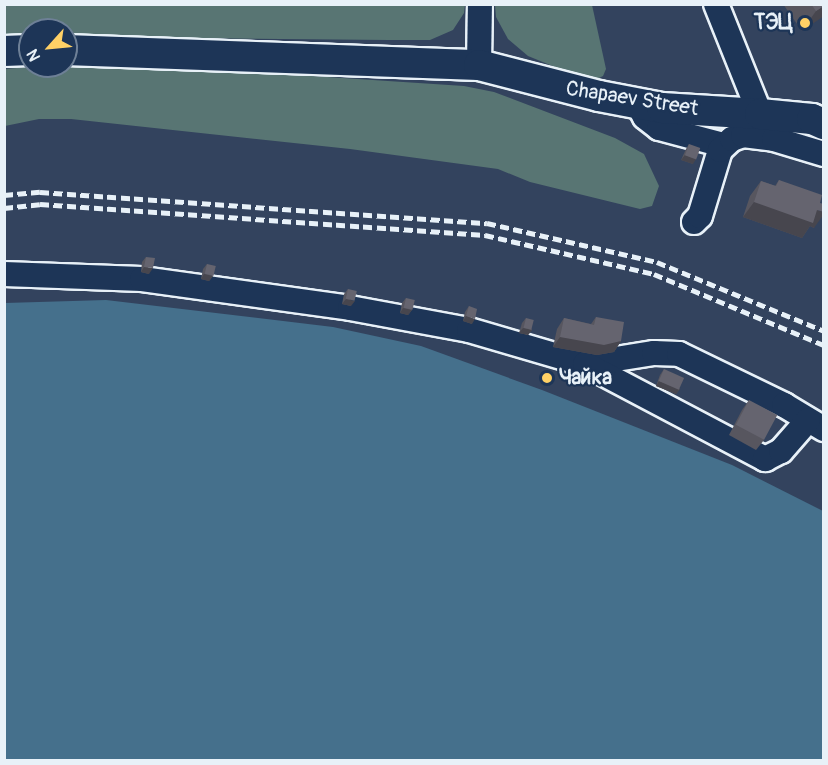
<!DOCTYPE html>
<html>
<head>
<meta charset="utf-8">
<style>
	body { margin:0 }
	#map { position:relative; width:828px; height:765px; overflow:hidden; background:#33435e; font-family:Pangolin,sans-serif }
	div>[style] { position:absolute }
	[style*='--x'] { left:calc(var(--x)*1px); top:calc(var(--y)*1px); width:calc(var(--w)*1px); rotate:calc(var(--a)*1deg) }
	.green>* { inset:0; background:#587573 }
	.water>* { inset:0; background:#45708c }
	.roads { filter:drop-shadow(2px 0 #e8f1f8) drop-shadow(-2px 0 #e8f1f8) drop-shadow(0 2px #e8f1f8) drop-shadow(0 -2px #e8f1f8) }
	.minor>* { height:24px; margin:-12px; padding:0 12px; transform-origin:12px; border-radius:12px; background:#1d3557 }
	.major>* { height:30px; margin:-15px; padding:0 15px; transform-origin:15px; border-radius:15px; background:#1d3557 }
	.rail>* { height:4.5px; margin-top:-2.25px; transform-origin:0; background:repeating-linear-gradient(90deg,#e8f1f8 0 9px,transparent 0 13.5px) }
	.wall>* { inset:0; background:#57565f }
	.shaded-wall>* { inset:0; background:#47464e }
	.building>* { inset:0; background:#65646f; transform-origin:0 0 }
	.dots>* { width:16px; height:16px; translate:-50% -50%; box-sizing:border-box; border:3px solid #1d3557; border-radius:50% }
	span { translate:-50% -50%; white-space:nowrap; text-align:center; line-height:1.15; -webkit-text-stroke:4.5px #1d3557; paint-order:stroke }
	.poi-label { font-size:21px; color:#e8f1f8; font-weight:700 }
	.right { translate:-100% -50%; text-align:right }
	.left { translate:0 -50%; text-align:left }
	.street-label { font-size:21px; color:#e8f1f8 }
	.frame { position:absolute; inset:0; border:6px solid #e8f1f8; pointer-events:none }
	.north { position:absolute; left:18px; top:18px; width:60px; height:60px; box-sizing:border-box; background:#1d3557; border:2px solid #6e8097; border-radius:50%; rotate:243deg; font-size:16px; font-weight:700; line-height:24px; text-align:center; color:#e8f1f8 }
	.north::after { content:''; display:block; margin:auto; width:21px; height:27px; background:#ffd166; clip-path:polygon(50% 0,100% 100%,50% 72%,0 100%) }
</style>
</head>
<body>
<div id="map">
	<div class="green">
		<i style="clip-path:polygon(5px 5px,465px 5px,464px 13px,453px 30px,430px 40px,389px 40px,66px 37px,66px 30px,30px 30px,30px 37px,5px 37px)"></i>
		<i style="clip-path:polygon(495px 5px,592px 5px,606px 69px,603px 76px,595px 80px,582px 78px,528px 56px,508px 39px,496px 17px)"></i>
		<i style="clip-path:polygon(66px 64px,312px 76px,464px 86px,494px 92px,615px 138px,644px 154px,659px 186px,652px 206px,640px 209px,530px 182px,498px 169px,350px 149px,71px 119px,39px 119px,5px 126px,4px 69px)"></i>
	</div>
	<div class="water">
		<i style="clip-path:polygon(106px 300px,333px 327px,421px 346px,542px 390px,732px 465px,823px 511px,823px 760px,5px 760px,5px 303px)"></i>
	</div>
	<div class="roads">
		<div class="minor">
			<i style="--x:716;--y:4;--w:118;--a:68.2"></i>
			<i style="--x:479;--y:65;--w:61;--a:-89.1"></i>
			<i style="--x:637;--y:103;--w:16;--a:60"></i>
			<i style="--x:645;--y:117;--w:18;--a:38"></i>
			<i style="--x:659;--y:128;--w:66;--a:14.9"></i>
			<i style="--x:694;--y:222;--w:8;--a:-45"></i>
			<i style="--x:700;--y:216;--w:69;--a:-73.1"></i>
			<i style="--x:720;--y:150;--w:16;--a:-43"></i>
			<i style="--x:732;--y:139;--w:12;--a:-20"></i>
			<i style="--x:743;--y:135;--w:31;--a:7"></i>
			<i style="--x:774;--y:139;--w:52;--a:16.7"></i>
			<i style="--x:4;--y:274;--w:138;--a:2.1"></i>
			<i style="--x:142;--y:279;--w:210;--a:7.9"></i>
			<i style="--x:350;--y:308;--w:121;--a:10.5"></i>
			<i style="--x:469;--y:330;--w:121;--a:16.3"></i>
			<i style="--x:585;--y:364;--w:70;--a:-9.1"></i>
			<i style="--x:654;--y:353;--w:25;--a:2"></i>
			<i style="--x:679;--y:354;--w:117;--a:25.9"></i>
			<i style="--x:784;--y:405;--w:47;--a:31"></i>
			<i style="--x:585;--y:364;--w:204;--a:27.8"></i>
			<i style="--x:765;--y:459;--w:18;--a:-27"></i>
			<i style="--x:781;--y:451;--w:41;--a:-48.9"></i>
		</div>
		<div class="major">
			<i style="--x:66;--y:50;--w:413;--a:2.1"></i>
			<i style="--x:479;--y:65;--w:124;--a:14.5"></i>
			<i style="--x:599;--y:96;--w:64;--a:10.8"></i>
			<i style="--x:662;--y:108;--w:98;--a:3.5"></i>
			<i style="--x:760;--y:114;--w:52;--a:5.5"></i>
			<i style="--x:812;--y:119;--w:13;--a:23"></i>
			<i style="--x:4;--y:51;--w:26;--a:-2"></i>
		</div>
	</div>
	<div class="rail">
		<i style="--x:4;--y:195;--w:36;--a:-5"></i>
		<i style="--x:40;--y:192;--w:448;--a:4"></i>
		<i style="--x:487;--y:223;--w:174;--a:12.9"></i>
		<i style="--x:657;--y:262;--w:181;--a:22.4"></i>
		<i style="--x:4;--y:208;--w:36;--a:-6"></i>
		<i style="--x:40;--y:204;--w:446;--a:4"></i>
		<i style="--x:485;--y:235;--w:173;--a:13"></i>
		<i style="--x:654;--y:274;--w:184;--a:22.7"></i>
	</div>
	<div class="wall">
		<i style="clip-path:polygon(783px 4px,824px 4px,802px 31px)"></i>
		<i style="clip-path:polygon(689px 144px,693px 164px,681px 160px,686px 149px)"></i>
		<i style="clip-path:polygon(779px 180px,820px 203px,814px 228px,810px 226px,802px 238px,743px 217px,750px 196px,761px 181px,775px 186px)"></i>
		<i style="clip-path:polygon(146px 257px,149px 274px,141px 272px,142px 262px)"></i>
		<i style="clip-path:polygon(207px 264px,213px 276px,209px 281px,201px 279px,203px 269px)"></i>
		<i style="clip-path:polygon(348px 289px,351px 306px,342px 304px,344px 294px)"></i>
		<i style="clip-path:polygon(406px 298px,412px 310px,408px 315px,400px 313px,402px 303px)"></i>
		<i style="clip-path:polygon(469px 306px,472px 324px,463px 321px,465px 312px)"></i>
		<i style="clip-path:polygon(596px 317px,621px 341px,614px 352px,597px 355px,553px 347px,557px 329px,564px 318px,591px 324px)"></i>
		<i style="clip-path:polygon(526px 318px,532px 330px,528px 335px,519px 333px,522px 323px)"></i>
		<i style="clip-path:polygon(664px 369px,680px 389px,676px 394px,656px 386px,660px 375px)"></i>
		<i style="clip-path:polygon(749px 400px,764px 440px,756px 450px,729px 435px,742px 410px)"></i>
	</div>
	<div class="shaded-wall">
		<i style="clip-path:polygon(824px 6px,824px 16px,802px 31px,816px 11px)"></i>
		<i style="clip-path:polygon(685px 155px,696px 159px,693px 164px,681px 160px)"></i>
		<i style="clip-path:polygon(754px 202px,817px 210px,824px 212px,824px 214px,814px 228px,810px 226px,802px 238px,743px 217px)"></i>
		<i style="clip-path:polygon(144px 267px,153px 268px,149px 274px,141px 272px)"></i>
		<i style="clip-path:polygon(204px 274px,213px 276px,209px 281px,201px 279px)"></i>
		<i style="clip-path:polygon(346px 299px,355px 301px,351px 306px,342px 304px)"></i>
		<i style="clip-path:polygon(403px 308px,412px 310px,408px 315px,400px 313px)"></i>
		<i style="clip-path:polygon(466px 316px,475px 319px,472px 324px,463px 321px)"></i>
		<i style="clip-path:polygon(523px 328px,532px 330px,528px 335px,519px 333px)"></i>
		<i style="clip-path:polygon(560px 337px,621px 341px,614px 352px,597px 355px,553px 347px)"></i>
		<i style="clip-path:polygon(659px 381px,680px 389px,676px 394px,656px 386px)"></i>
	</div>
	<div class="building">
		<i style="clip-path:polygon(811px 4px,824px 4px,824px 6px,816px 11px)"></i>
		<i style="left:689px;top:144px;width:12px;height:12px;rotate:20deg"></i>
		<i style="clip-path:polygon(779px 180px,822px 195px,820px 203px,824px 204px,824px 212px,817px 210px,813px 223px,754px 202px,761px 181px,776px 186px)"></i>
		<i style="clip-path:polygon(146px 257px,155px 258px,153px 268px,144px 267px)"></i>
		<i style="left:207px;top:264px;width:9px;height:10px;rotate:13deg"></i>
		<i style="left:348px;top:289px;width:9px;height:10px;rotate:13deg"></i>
		<i style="left:406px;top:298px;width:9px;height:10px;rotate:13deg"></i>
		<i style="clip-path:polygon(469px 306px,477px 309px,475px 319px,466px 316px)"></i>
		<i style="clip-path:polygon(596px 317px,624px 322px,621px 341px,604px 345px,560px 337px,564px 318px,594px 325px)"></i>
		<i style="left:526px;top:318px;width:8px;height:10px;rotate:14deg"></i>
		<i style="left:664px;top:369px;width:22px;height:13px;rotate:24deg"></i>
		<i style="left:749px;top:400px;width:32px;height:28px;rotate:28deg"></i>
	</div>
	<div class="dots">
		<i style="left:805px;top:23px;background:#ffd166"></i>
		<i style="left:547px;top:378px;background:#ffd166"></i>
	</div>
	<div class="poi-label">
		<span class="right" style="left:793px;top:23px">ТЭЦ</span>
		<span class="left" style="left:559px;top:378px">Чайка</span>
	</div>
	<div class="street-label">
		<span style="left:632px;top:99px;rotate:9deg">Chapaev Street</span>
	</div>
	<div class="frame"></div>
	<div class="north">N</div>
</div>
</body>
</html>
